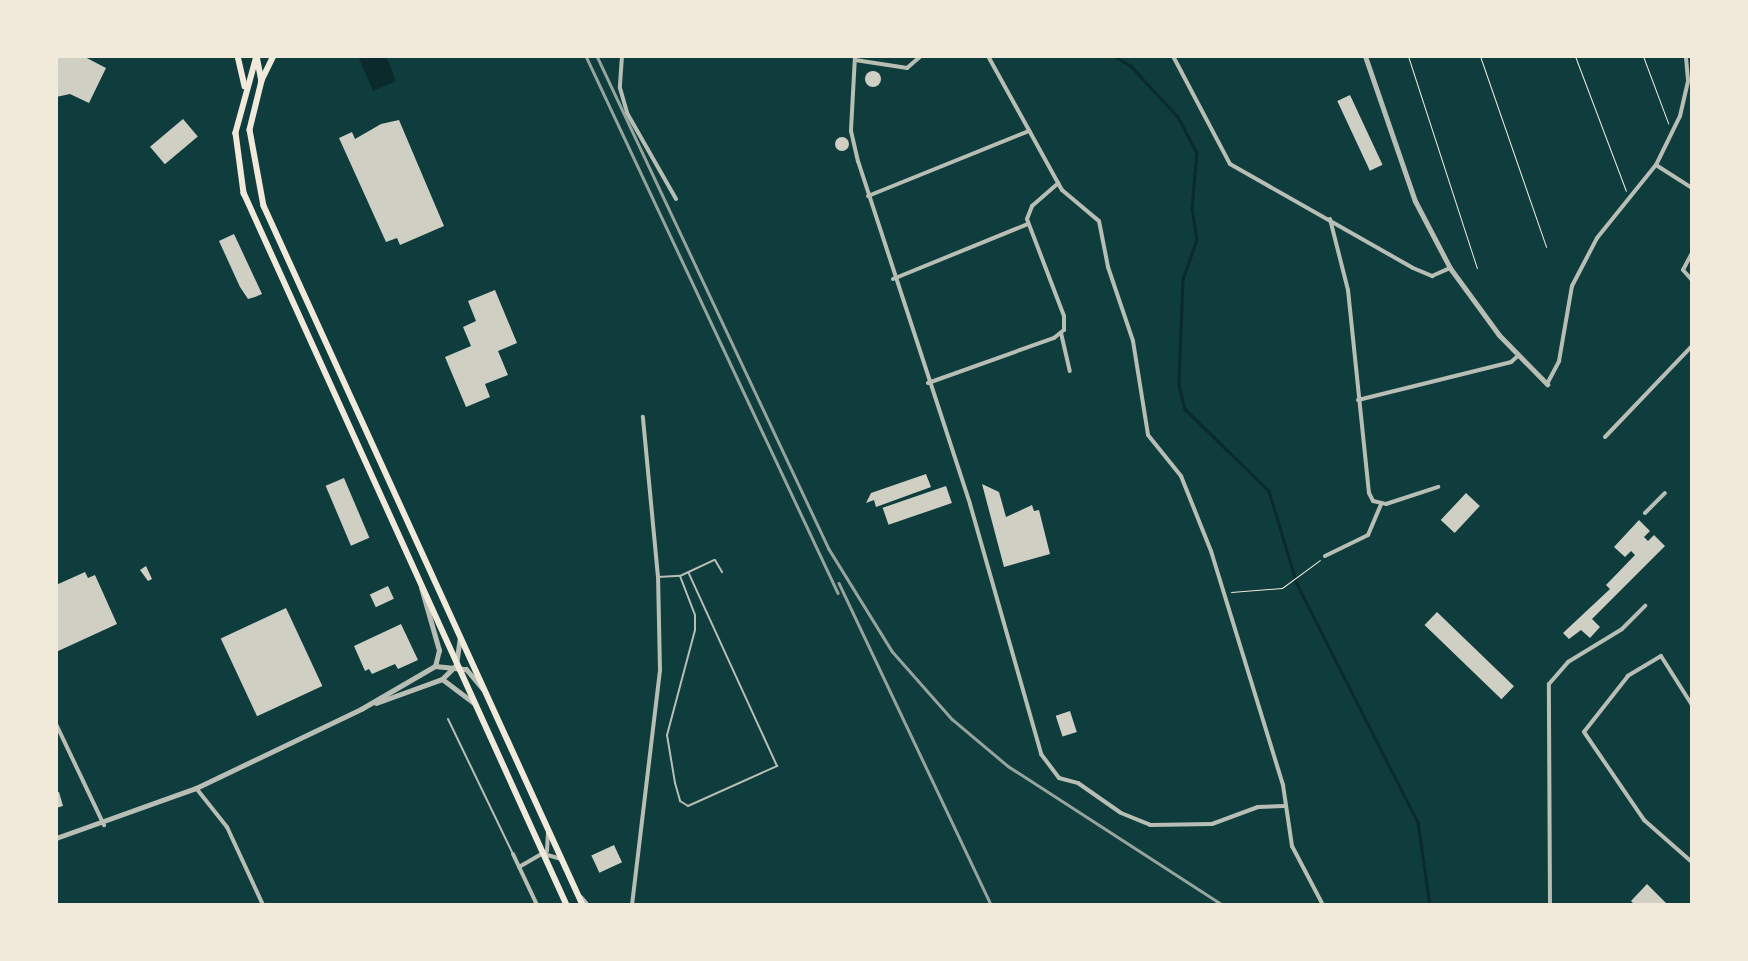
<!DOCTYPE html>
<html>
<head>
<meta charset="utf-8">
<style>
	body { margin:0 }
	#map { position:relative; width:1748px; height:961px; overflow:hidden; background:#0f3d3e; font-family:Barlow,sans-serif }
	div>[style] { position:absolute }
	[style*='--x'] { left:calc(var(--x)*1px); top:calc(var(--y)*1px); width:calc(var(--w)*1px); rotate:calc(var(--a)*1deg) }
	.water>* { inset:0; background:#0a2a2b }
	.stream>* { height:2.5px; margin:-1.25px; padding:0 1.25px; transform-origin:1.25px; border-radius:1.25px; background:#0a2a2b }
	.building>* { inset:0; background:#cfcfc3; transform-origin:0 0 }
	.round { border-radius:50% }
	.path>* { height:1px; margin:-0.5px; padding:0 0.5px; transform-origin:0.5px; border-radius:0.5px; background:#f1e9da }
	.service>* { height:2px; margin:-1px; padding:0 1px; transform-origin:1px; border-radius:1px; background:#b8beb3 }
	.minor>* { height:4px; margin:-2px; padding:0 2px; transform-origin:2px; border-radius:2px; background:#b8beb3 }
	.tertiary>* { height:5px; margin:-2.5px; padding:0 2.5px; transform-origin:2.5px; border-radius:2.5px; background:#b8beb3 }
	.secondary>* { height:5.5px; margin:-2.75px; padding:0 2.75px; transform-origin:2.75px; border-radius:2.75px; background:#f1e9da }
	.rail>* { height:2.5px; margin:-1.25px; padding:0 1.25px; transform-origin:1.25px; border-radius:1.25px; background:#97a49c }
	span { translate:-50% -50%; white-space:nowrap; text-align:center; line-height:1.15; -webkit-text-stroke:5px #f1e9da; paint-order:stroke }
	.frame { position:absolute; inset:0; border:58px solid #f1e9da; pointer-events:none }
</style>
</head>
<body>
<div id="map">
	<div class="water">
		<i style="clip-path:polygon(358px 56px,386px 56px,396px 81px,373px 91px)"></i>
	</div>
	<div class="stream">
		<i style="--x:1114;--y:56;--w:20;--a:30"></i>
		<i style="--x:1131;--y:66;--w:69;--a:47.3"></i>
		<i style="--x:1178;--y:117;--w:40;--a:62"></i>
		<i style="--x:1197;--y:152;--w:56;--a:95.1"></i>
		<i style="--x:1192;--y:208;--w:32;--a:81"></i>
		<i style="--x:1197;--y:240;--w:41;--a:109.7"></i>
		<i style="--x:1183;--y:279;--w:106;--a:92.2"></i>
		<i style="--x:1179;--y:385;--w:25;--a:76"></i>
		<i style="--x:1185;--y:409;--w:117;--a:44.3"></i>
		<i style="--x:1269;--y:491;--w:97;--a:73.2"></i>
		<i style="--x:1297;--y:584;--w:267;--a:63.1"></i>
		<i style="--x:1418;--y:822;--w:84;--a:81.8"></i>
	</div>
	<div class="building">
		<i style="clip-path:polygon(56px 56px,83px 56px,106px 68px,89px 103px,70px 94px,56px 97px)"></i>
		<i class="round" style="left:865px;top:71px;width:16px;height:16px"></i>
		<i style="left:1350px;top:95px;width:77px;height:14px;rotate:65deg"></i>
		<i style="left:183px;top:119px;width:23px;height:43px;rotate:50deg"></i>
		<i style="clip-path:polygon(399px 120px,444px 226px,400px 245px,397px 238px,386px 242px,339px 138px,352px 132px,355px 139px,381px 124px)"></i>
		<i class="round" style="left:835px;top:137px;width:14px;height:14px"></i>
		<i style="clip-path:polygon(234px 234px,262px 294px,255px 297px,248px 299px,240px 287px,219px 241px)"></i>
		<i style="clip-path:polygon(495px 290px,517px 343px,498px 351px,508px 375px,485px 384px,490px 397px,466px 407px,445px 357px,471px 346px,463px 327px,476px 321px,468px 301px)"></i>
		<i style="clip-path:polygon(926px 474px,931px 487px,876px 507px,874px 500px,866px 503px,871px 493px)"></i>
		<i style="left:344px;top:478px;width:65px;height:20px;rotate:67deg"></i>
		<i style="clip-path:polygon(982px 484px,999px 492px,1006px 517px,1032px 505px,1034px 511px,1039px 510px,1050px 554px,1004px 567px)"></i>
		<i style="left:946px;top:486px;width:18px;height:67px;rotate:71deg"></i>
		<i style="left:1466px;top:493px;width:19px;height:37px;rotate:43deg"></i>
		<i style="clip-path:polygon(1639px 520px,1650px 531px,1644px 537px,1648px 541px,1654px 535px,1665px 546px,1592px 619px,1600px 627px,1590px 638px,1581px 630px,1569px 639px,1563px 633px,1610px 589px,1606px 585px,1635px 555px,1631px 551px,1625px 557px,1614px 547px)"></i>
		<i style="clip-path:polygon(146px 566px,152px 579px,148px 581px,140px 570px)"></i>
		<i style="clip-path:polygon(85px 572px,88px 578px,95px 575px,117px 624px,56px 652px,56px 585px)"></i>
		<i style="left:388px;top:586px;width:14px;height:20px;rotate:65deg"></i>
		<i style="left:286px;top:608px;width:86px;height:72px;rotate:65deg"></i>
		<i style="left:1437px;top:612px;width:107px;height:18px;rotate:44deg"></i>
		<i style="clip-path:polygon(401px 624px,418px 660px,398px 669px,395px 664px,372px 674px,369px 669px,365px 671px,354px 646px)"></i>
		<i style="left:1070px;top:711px;width:22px;height:15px;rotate:72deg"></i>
		<i style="clip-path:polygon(59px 792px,63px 806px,56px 808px,56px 793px)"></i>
		<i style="left:614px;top:845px;width:19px;height:25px;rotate:65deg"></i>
		<i style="clip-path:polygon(1647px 884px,1668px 905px,1635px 905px,1631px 901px)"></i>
	</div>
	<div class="path">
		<i style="--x:1408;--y:56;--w:223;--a:72"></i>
		<i style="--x:1480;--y:56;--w:202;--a:70.9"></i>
		<i style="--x:1575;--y:56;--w:144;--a:69.3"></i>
		<i style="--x:1643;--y:56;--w:72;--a:69.5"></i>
		<i style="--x:1231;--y:592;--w:51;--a:-4.5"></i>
		<i style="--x:1282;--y:588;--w:47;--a:-36.4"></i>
	</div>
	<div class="service">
		<i style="--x:680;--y:576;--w:42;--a:69"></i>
		<i style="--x:695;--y:615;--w:15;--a:90"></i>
		<i style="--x:695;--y:630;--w:109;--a:104.9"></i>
		<i style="--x:667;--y:735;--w:49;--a:80.5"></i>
		<i style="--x:675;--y:783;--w:19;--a:74"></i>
		<i style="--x:680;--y:801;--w:9;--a:32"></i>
		<i style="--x:688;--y:806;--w:98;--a:-24.2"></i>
		<i style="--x:777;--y:766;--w:213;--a:-114.6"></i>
		<i style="--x:658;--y:577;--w:22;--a:-3"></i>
		<i style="--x:680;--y:576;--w:38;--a:-25"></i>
		<i style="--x:715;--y:560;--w:14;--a:60"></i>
		<i style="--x:448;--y:719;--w:150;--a:64.3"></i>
	</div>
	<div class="minor">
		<i style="--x:622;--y:56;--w:32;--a:94"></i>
		<i style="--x:620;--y:88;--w:26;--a:74"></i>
		<i style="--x:627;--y:113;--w:99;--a:60.3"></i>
		<i style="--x:855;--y:56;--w:75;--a:93.1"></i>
		<i style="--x:851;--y:131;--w:31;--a:77"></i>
		<i style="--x:858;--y:161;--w:361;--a:71.9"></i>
		<i style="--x:970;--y:504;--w:260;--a:74.1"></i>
		<i style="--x:1041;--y:754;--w:30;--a:53"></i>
		<i style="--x:1059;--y:778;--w:20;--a:15"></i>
		<i style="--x:1078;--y:783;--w:52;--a:34.9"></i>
		<i style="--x:1121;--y:813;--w:31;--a:22"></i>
		<i style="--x:1150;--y:825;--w:62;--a:-0.9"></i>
		<i style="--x:1212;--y:824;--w:49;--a:-20.3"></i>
		<i style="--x:1258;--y:807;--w:26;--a:-2"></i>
		<i style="--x:988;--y:56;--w:153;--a:61.1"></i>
		<i style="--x:1062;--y:190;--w:48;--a:40"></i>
		<i style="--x:1099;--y:221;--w:47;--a:78.9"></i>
		<i style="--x:1108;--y:267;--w:78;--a:71.3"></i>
		<i style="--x:1133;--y:341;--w:95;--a:80.9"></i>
		<i style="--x:1148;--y:435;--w:53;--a:51.2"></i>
		<i style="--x:1181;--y:476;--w:81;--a:68.2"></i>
		<i style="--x:1211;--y:551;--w:245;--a:72.9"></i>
		<i style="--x:1283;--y:785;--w:62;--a:81.6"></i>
		<i style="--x:1292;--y:846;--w:67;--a:62.3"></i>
		<i style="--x:1173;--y:56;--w:122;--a:62.2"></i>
		<i style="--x:1230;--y:164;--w:210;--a:29.6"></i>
		<i style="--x:1413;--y:268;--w:21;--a:23"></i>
		<i style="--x:1432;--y:276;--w:20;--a:-24"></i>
		<i style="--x:855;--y:60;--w:53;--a:8.7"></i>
		<i style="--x:907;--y:68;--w:18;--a:-41"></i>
		<i style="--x:1656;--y:165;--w:43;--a:32.6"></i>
		<i style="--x:868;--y:196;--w:174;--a:-22"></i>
		<i style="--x:1330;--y:219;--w:73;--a:75.8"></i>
		<i style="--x:1348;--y:290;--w:204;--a:84.1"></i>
		<i style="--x:1369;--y:493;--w:9;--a:63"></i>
		<i style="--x:1373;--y:501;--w:13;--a:13"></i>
		<i style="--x:1386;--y:504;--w:55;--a:-18.1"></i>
		<i style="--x:1692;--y:253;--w:19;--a:118"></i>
		<i style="--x:1683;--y:270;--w:13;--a:48"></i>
		<i style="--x:893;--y:279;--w:146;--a:-22.2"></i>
		<i style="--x:1061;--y:333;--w:39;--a:77"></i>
		<i style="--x:928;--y:383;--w:134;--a:-19.7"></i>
		<i style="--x:1054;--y:338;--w:13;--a:-39"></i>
		<i style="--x:1064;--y:330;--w:14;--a:-90"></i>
		<i style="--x:1064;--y:316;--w:104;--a:-110.9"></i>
		<i style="--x:1027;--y:219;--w:14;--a:-69"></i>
		<i style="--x:1032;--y:206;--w:35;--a:-41"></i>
		<i style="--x:1547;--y:384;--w:26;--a:-62"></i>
		<i style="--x:1559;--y:361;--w:76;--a:-80.2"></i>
		<i style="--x:1572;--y:286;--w:54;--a:-62.5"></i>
		<i style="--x:1597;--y:238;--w:94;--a:-51.1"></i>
		<i style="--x:1656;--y:165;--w:55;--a:-63.9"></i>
		<i style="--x:1680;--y:116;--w:37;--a:-77"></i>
		<i style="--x:1688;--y:80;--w:24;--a:-95"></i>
		<i style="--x:1358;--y:400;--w:158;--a:-13.9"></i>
		<i style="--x:1511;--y:362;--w:9;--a:-41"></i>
		<i style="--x:1605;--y:437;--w:126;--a:-46.3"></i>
		<i style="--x:1645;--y:513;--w:28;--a:-45"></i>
		<i style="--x:1325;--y:556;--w:48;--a:-26"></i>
		<i style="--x:1368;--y:535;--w:34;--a:-67"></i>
		<i style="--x:1692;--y:705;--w:58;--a:-122.3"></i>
		<i style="--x:1661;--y:656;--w:39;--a:149"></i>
		<i style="--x:1628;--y:676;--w:71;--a:128.2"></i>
		<i style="--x:1584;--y:732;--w:107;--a:55.7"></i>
		<i style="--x:1644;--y:820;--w:64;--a:41.2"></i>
		<i style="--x:56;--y:724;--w:112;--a:64.6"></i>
		<i style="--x:196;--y:788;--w:50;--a:51.5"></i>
		<i style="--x:227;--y:827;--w:86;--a:65.2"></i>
		<i style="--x:513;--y:854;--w:56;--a:64.8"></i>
		<i style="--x:544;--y:854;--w:18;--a:16"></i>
		<i style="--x:519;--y:867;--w:32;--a:-30"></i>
		<i style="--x:547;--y:851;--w:20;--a:-87"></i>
		<i style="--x:581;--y:897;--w:11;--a:49"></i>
		<i style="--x:632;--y:905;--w:237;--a:-83.2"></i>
		<i style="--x:660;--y:670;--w:93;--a:-91.2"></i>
		<i style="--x:658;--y:577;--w:161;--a:-95.4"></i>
		<i style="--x:1550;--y:905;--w:221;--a:-90.3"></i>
		<i style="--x:1549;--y:684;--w:29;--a:-49"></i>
		<i style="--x:1568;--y:662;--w:63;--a:-31.4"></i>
		<i style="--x:1622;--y:629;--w:33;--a:-45"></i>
	</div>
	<div class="tertiary">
		<i style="--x:1365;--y:56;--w:153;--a:71"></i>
		<i style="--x:1415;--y:201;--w:76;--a:62.4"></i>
		<i style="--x:1450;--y:268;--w:83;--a:53.8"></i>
		<i style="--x:1499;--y:335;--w:69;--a:45.6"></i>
		<i style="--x:421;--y:587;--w:66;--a:74.1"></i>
		<i style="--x:439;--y:650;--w:16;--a:104"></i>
		<i style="--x:442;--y:679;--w:39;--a:37"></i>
		<i style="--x:376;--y:703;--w:70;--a:-20"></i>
		<i style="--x:442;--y:679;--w:20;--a:-45"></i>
		<i style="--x:456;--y:665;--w:28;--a:-82"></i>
		<i style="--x:56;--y:838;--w:149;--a:-19.7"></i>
		<i style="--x:196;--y:788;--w:183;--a:-25.6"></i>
		<i style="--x:361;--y:709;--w:86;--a:-30.2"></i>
		<i style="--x:435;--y:666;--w:31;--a:6"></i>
		<i style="--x:466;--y:669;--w:25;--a:50"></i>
	</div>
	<div class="secondary">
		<i style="--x:238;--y:56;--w:31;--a:77"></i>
		<i style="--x:257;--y:56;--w:80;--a:105.3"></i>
		<i style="--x:236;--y:133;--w:61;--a:82.4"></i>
		<i style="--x:244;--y:193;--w:782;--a:65.6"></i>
		<i style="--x:257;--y:56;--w:25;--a:79"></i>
		<i style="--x:274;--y:56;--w:28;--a:116"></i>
		<i style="--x:262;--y:81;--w:50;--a:103.8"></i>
		<i style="--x:250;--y:130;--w:77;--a:79.6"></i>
		<i style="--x:264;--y:206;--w:768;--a:65.47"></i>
	</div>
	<div class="rail">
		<i style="--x:586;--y:56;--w:593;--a:64.86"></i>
		<i style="--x:597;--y:56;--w:545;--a:64.8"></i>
		<i style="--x:829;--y:549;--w:120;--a:58.3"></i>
		<i style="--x:892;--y:651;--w:91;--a:48.6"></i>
		<i style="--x:952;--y:719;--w:73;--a:40"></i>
		<i style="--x:1008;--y:766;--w:256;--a:32.9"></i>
		<i style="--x:839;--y:583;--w:356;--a:64.7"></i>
	</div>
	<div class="frame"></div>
</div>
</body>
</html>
